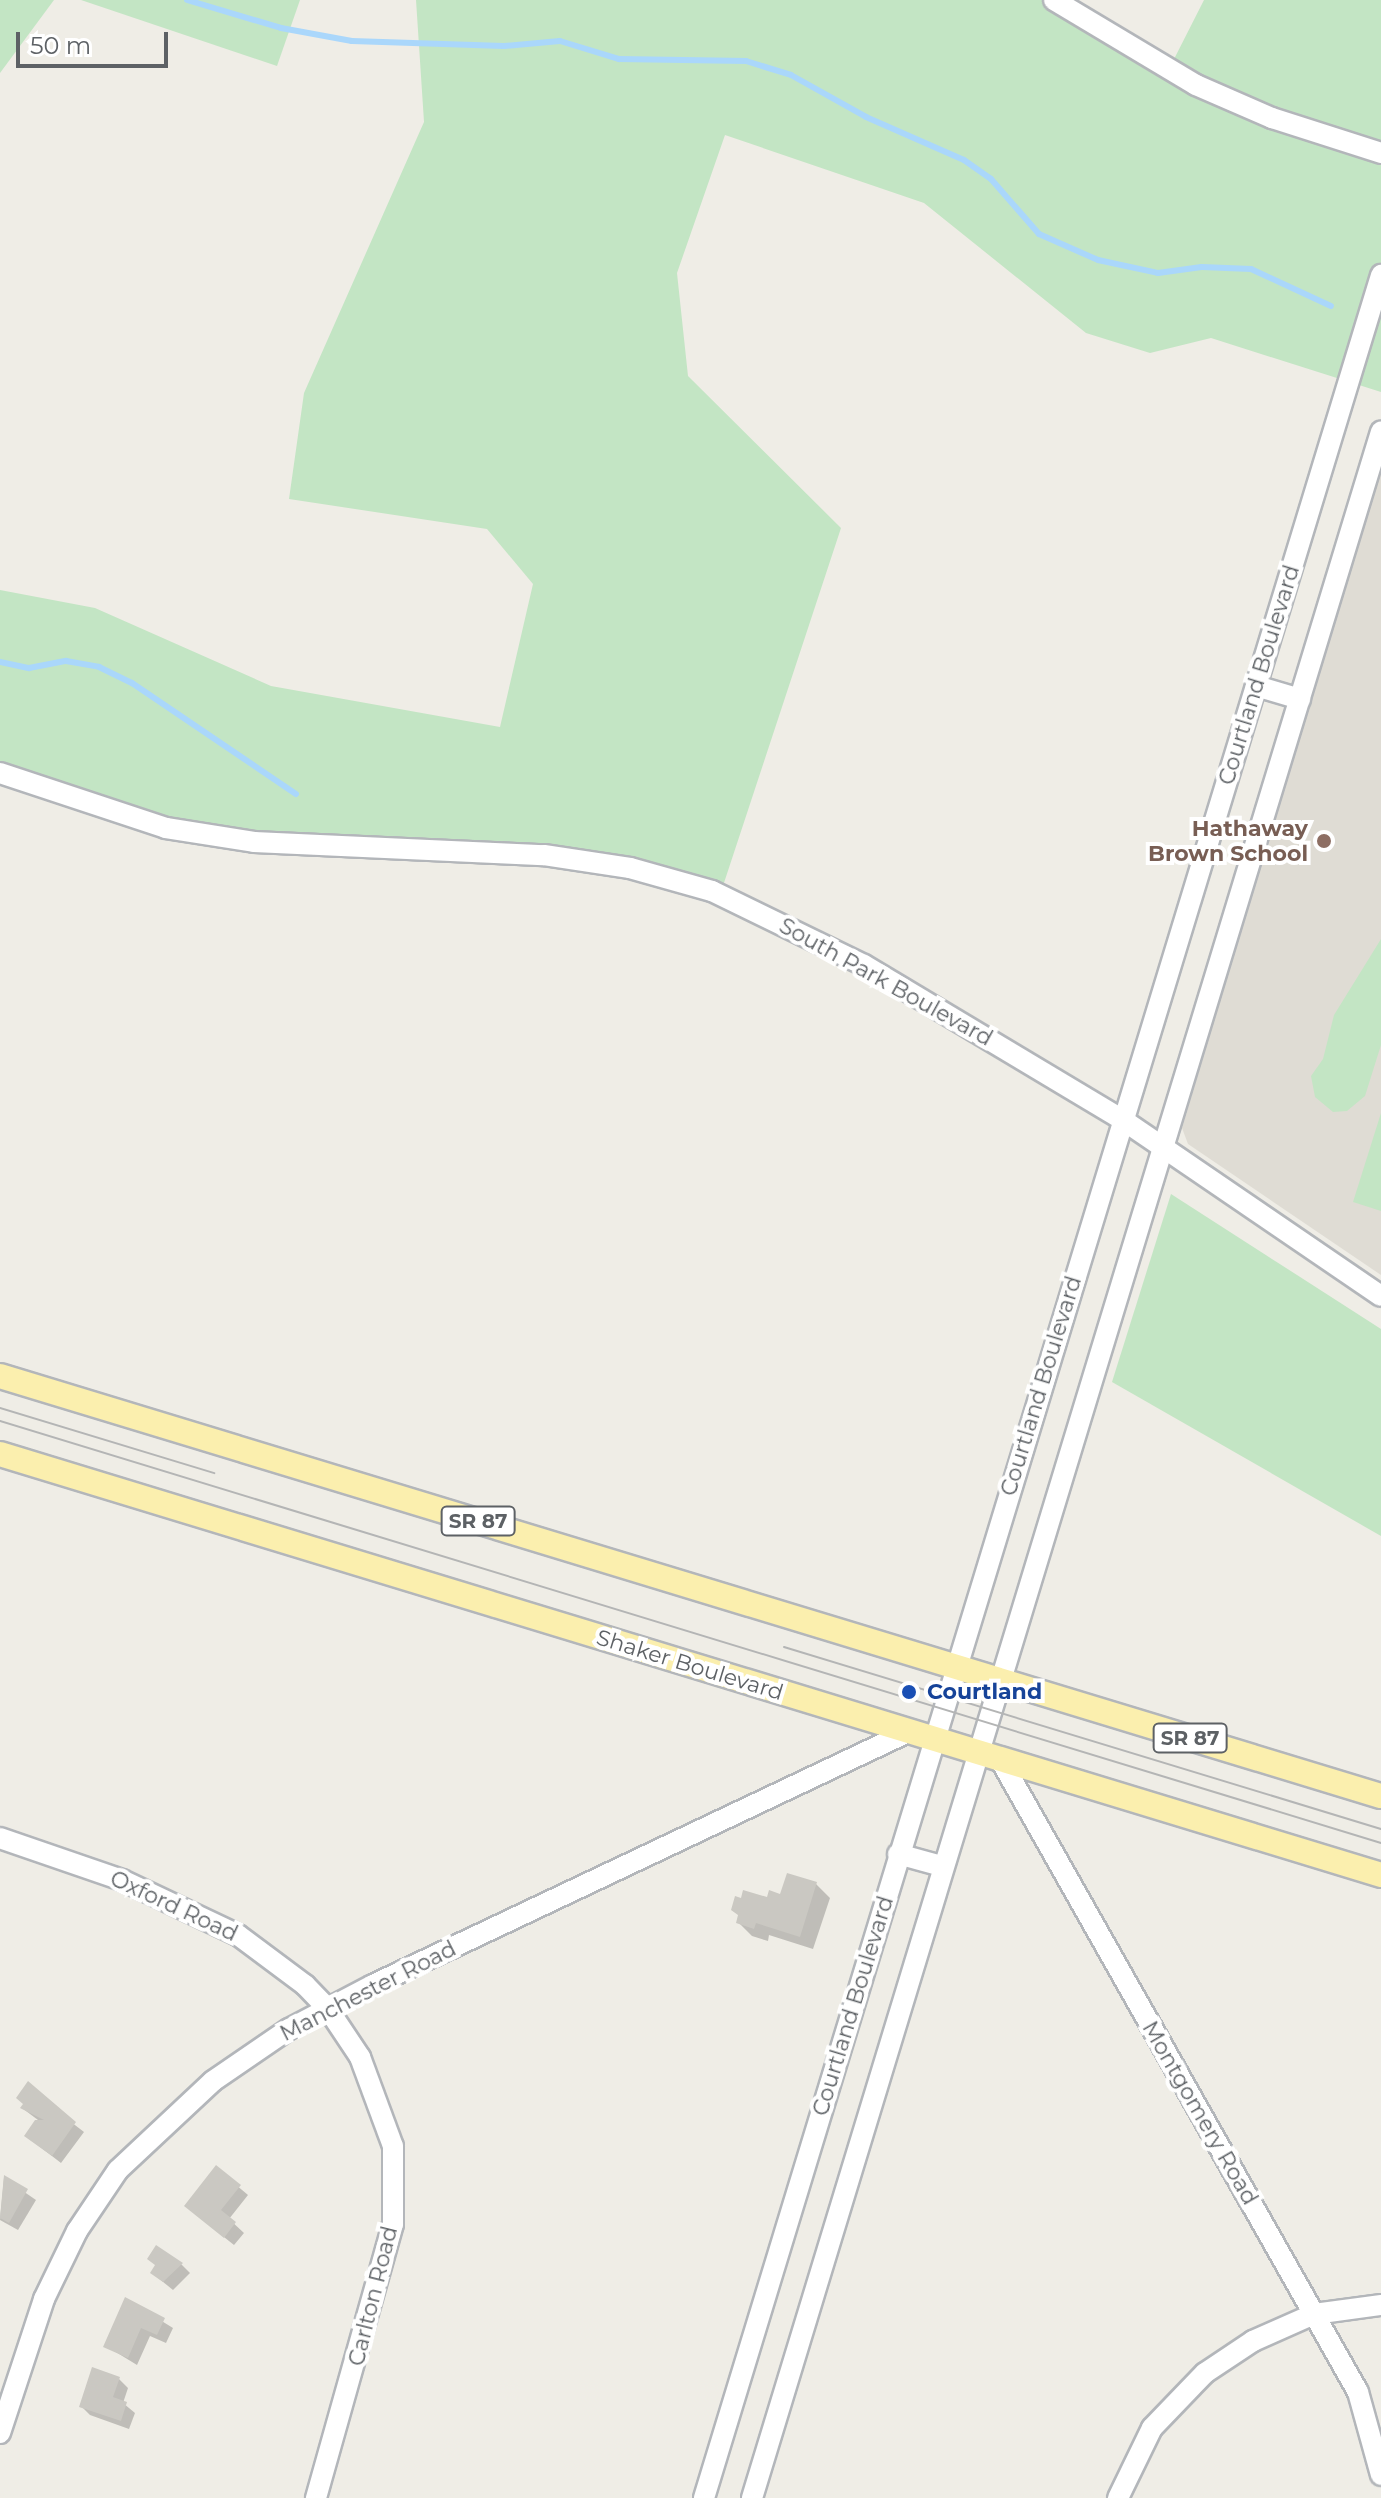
<!DOCTYPE html>
<html>
<head>
<meta charset="utf-8">
<style>
	body { margin:0 }
	#map { position:relative; width:1381px; height:2498px; overflow:hidden; background:#efede6; font-family:Montserrat,sans-serif }
	div>[style] { position:absolute }
	[style*='--x'] { left:calc(var(--x)*1px); top:calc(var(--y)*1px); width:calc(var(--w)*1px); rotate:calc(var(--a)*1deg) }
	.education>* { inset:0; background:#dfdcd4 }
	.green>* { inset:0; background:#c3e5c4 }
	.shadow>* { inset:0; background:#0003 }
	.stream>* { height:6px; margin:-3px; padding:0 3px; transform-origin:3px; border-radius:3px; background:#aad7fb }
	.building>* { inset:0; background:#cac8c2 }
	.roads { filter:drop-shadow(2px 0 #b3b6ba) drop-shadow(-2px 0 #b3b6ba) drop-shadow(0 2px #b3b6ba) drop-shadow(0 -2px #b3b6ba) }
	.minor>* { height:20px; margin:-10px; padding:0 10px; transform-origin:10px; border-radius:10px; background:#fff }
	.major>* { height:24px; margin:-12px; padding:0 12px; transform-origin:12px; border-radius:12px; background:#fbefae }
	.tram>* { height:2px; margin:-1px; padding:0 1px; transform-origin:1px; border-radius:1px; background:#b4b5b5 }
	.dots>* { width:22px; height:22px; translate:-50% -50%; box-sizing:border-box; border:4px solid #fff; border-radius:50% }
	span { translate:-50% -50%; white-space:nowrap; text-align:center; line-height:1.15; -webkit-text-stroke:8px #fff; paint-order:stroke }
	.shield-label span { padding:2px 6px; background:#fff; border:2px solid; border-radius:6px; -webkit-text-stroke-width:0 }
	.shield-label { font-size:20px; color:#5d6165; font-weight:700 }
	.street-label { font-size:22px; color:#5d6165 }
	.education-label { font-size:22px; color:#785e54; font-weight:700 }
	.right { translate:-100% -50%; text-align:right }
	.transit-label { font-size:22px; color:#164399; font-weight:700 }
	.left { translate:0 -50%; text-align:left }
	.scale { position:absolute; left:16px; top:32px; width:152px; height:36px; box-sizing:border-box; border:4px solid #5d6165; border-top:0; padding-left:10px; font-size:24px; line-height:28px; white-space:nowrap; color:#5d6165; -webkit-text-stroke:6px #fff; paint-order:stroke }
</style>
</head>
<body>
<div id="map">
	<div class="education">
		<i style="clip-path:polygon(1381px 461px,1381px 1275px,1188px 1144px,1182px 1128px)"></i>
	</div>
	<div class="green">
		<i style="clip-path:polygon(0 0,54px 0,0 73px)"></i>
		<i style="clip-path:polygon(81px 0,300px 0,277px 66px)"></i>
		<i style="clip-path:polygon(416px 0,1054px 0,1169px 69px,1204px 0,1381px 0,1381px 392px,1211px 338px,1150px 353px,1086px 333px,924px 203px,725px 135px,677px 273px,688px 376px,841px 528px,720px 895px,630px 868px,254px 842px,0 773px,0 590px,95px 608px,271px 686px,500px 727px,533px 584px,487px 529px,289px 499px,304px 393px,424px 122px)"></i>
		<i style="clip-path:polygon(1381px 939px,1381px 1045px,1365px 1096px,1347px 1111px,1333px 1112px,1315px 1097px,1311px 1076px,1323px 1059px,1334px 1015px)"></i>
		<i style="clip-path:polygon(1381px 1113px,1381px 1211px,1353px 1202px)"></i>
		<i style="clip-path:polygon(1171px 1194px,1381px 1329px,1381px 1536px,1112px 1382px)"></i>
	</div>
	<div class="shadow">
		<i style="clip-path:polygon(816px 1884px,830px 1898px,813px 1949px,769px 1935px,768px 1941px,752px 1936px,738px 1922px,768px 1900px)"></i>
		<i style="clip-path:polygon(49px 2105px,84px 2132px,61px 2163px,26px 2136px,38px 2120px,22px 2108px)"></i>
		<i style="clip-path:polygon(216px 2168px,248px 2195px,229px 2219px,244px 2233px,234px 2245px,195px 2214px)"></i>
		<i style="clip-path:polygon(4px 2178px,36px 2200px,18px 2230px,0 2220px)"></i>
		<i style="clip-path:polygon(181px 2264px,190px 2273px,173px 2290px,152px 2273px)"></i>
		<i style="clip-path:polygon(126px 2299px,173px 2328px,166px 2343px,150px 2336px,137px 2365px,106px 2346px)"></i>
		<i style="clip-path:polygon(119px 2379px,128px 2388px,123px 2403px,135px 2413px,129px 2429px,90px 2415px,81px 2406px)"></i>
	</div>
	<div class="stream">
		<i style="--x:187;--y:0;--w:98;--a:16.6"></i>
		<i style="--x:281;--y:28;--w:72;--a:10.4"></i>
		<i style="--x:352;--y:41;--w:152;--a:1.9"></i>
		<i style="--x:504;--y:46;--w:56;--a:-5.1"></i>
		<i style="--x:560;--y:41;--w:62;--a:17"></i>
		<i style="--x:619;--y:59;--w:127;--a:0.9"></i>
		<i style="--x:746;--y:61;--w:47;--a:17.3"></i>
		<i style="--x:791;--y:75;--w:86;--a:29.2"></i>
		<i style="--x:866;--y:117;--w:107;--a:23.7"></i>
		<i style="--x:964;--y:160;--w:33;--a:35"></i>
		<i style="--x:991;--y:179;--w:73;--a:48.9"></i>
		<i style="--x:1039;--y:234;--w:64;--a:23.8"></i>
		<i style="--x:1098;--y:260;--w:61;--a:12.2"></i>
		<i style="--x:1158;--y:273;--w:44;--a:-7.8"></i>
		<i style="--x:1202;--y:267;--w:49;--a:2.3"></i>
		<i style="--x:1251;--y:269;--w:88;--a:24.8"></i>
		<i style="--x:0;--y:662;--w:30;--a:12"></i>
		<i style="--x:29;--y:668;--w:38;--a:-11"></i>
		<i style="--x:66;--y:661;--w:34;--a:10"></i>
		<i style="--x:99;--y:667;--w:37;--a:26"></i>
		<i style="--x:132;--y:683;--w:198;--a:34.1"></i>
	</div>
	<div class="building">
		<i style="clip-path:polygon(787px 1873px,817px 1882px,800px 1937px,756px 1923px,754px 1929px,736px 1923px,738px 1915px,731px 1910px,735px 1896px,741px 1898px,743px 1890px,767px 1897px,769px 1890px,780px 1894px)"></i>
		<i style="clip-path:polygon(28px 2081px,76px 2122px,52px 2156px,24px 2136px,35px 2120px,44px 2120px,20px 2108px,23px 2104px,16px 2098px)"></i>
		<i style="clip-path:polygon(216px 2165px,241px 2185px,221px 2210px,236px 2222px,224px 2238px,184px 2206px)"></i>
		<i style="clip-path:polygon(4px 2175px,28px 2189px,9px 2223px,0 2218px)"></i>
		<i style="clip-path:polygon(156px 2245px,183px 2263px,163px 2282px,150px 2273px,155px 2265px,147px 2259px)"></i>
		<i style="clip-path:polygon(125px 2297px,165px 2318px,157px 2335px,141px 2328px,128px 2358px,103px 2347px)"></i>
		<i style="clip-path:polygon(92px 2367px,120px 2377px,113px 2397px,127px 2402px,121px 2421px,79px 2407px)"></i>
	</div>
	<div class="roads">
		<div class="minor">
			<i style="--x:1054;--y:0;--w:165;--a:30.9"></i>
			<i style="--x:1196;--y:85;--w:83;--a:23.5"></i>
			<i style="--x:1272;--y:118;--w:114;--a:17.8"></i>
			<i style="--x:1256;--y:686;--w:46;--a:16.5"></i>
			<i style="--x:0;--y:773;--w:175;--a:18.3"></i>
			<i style="--x:166;--y:828;--w:89;--a:9"></i>
			<i style="--x:254;--y:842;--w:290;--a:2.6"></i>
			<i style="--x:544;--y:855;--w:87;--a:8.6"></i>
			<i style="--x:630;--y:868;--w:85;--a:15.7"></i>
			<i style="--x:712;--y:891;--w:169;--a:26"></i>
			<i style="--x:864;--y:965;--w:302;--a:30.9"></i>
			<i style="--x:1123;--y:1120;--w:312;--a:34.3"></i>
			<i style="--x:1000;--y:1759;--w:727;--a:60.51"></i>
			<i style="--x:1358;--y:2392;--w:86;--a:74.5"></i>
			<i style="--x:0;--y:1838;--w:129;--a:19"></i>
			<i style="--x:122;--y:1880;--w:128;--a:25.4"></i>
			<i style="--x:238;--y:1935;--w:84;--a:36.7"></i>
			<i style="--x:305;--y:1985;--w:33;--a:46"></i>
			<i style="--x:328;--y:2009;--w:58;--a:56.3"></i>
			<i style="--x:360;--y:2057;--w:95;--a:69.7"></i>
			<i style="--x:393;--y:2146;--w:78;--a:90"></i>
			<i style="--x:393;--y:2224;--w:285;--a:105.7"></i>
			<i style="--x:898;--y:1854;--w:46;--a:15.3"></i>
			<i style="--x:0;--y:2433;--w:141;--a:-71.8"></i>
			<i style="--x:44;--y:2299;--w:76;--a:-64.1"></i>
			<i style="--x:77;--y:2231;--w:73;--a:-56.1"></i>
			<i style="--x:118;--y:2170;--w:130;--a:-43.1"></i>
			<i style="--x:213;--y:2081;--w:92;--a:-34.4"></i>
			<i style="--x:289;--y:2029;--w:95;--a:-27.6"></i>
			<i style="--x:373;--y:1985;--w:592;--a:-25.31"></i>
			<i style="--x:704;--y:2498;--w:2324;--a:-73.06"></i>
			<i style="--x:752;--y:2498;--w:2160;--a:-73.07"></i>
			<i style="--x:1118;--y:2498;--w:78;--a:-64.1"></i>
			<i style="--x:1152;--y:2428;--w:76;--a:-46.1"></i>
			<i style="--x:1205;--y:2373;--w:58;--a:-33.7"></i>
			<i style="--x:1253;--y:2341;--w:67;--a:-23.9"></i>
			<i style="--x:1314;--y:2314;--w:68;--a:-7.7"></i>
		</div>
		<div class="major">
			<i style="--x:0;--y:1376;--w:1443;--a:16.92"></i>
			<i style="--x:0;--y:1454;--w:1444;--a:16.95"></i>
		</div>
	</div>
	<div class="tram">
		<i style="--x:0;--y:1408;--w:224;--a:16.9"></i>
		<i style="--x:0;--y:1421;--w:1444;--a:16.99"></i>
		<i style="--x:784;--y:1647;--w:624;--a:16.95"></i>
	</div>
	<div class="dots">
		<i style="left:1324px;top:841px;background:#8d6e63"></i>
		<i style="left:909px;top:1692px;background:#1a4fb4"></i>
	</div>
	<div class="shield-label">
		<span style="left:478px;top:1521px">SR 87</span>
		<span style="left:1190px;top:1738px">SR 87</span>
	</div>
	<div class="street-label">
		<span style="left:1259px;top:675px;rotate:-73deg">Courtland Boulevard</span>
		<span style="left:886px;top:982px;rotate:29deg">South Park Boulevard</span>
		<span style="left:1041px;top:1386px;rotate:-73deg">Courtland Boulevard</span>
		<span style="left:690px;top:1665px;rotate:17deg">Shaker Boulevard</span>
		<span style="left:174px;top:1906px;rotate:25deg">Oxford Road</span>
		<span style="left:368px;top:1991px;rotate:-27deg">Manchester Road</span>
		<span style="left:853px;top:2006px;rotate:-73deg">Courtland Boulevard</span>
		<span style="left:1200px;top:2113px;rotate:60deg">Montgomery Road</span>
		<span style="left:373px;top:2296px;rotate:-76deg">Carlton Road</span>
	</div>
	<div class="education-label">
		<span class="right" style="left:1308px;top:841px">Hathaway<br>Brown School</span>
	</div>
	<div class="transit-label">
		<span class="left" style="left:927px;top:1692px">Courtland</span>
	</div>
	<div class="scale">50 m</div>
</div>
</body>
</html>
